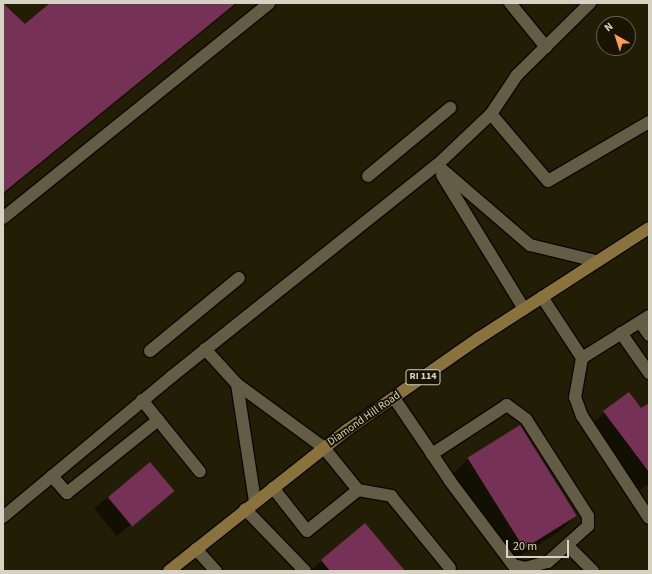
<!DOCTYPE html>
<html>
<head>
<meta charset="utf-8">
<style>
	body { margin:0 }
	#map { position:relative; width:652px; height:574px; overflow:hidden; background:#221e06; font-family:"Source Sans 3",sans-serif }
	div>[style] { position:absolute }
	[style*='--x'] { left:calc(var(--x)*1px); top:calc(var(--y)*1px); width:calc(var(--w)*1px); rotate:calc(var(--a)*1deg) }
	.shadow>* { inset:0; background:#0007; transform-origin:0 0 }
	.building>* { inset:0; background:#763256; transform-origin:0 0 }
	.roads { filter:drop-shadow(1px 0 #0c0700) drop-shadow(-1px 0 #0c0700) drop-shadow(0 1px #0c0700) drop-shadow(0 -1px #0c0700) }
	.minor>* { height:12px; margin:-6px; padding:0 6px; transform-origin:6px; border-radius:6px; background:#625d44 }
	.major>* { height:12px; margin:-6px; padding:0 6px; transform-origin:6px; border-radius:6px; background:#89723c }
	span { translate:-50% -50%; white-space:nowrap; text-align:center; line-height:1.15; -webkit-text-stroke:4px #191401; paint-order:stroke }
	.shield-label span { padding:1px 3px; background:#191401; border:1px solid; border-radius:3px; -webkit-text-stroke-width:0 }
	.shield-label { font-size:10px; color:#d6d3c5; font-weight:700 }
	.street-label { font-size:11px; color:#d6d3c5 }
	.frame { position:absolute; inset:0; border:4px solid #d6d3c5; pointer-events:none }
	.north { position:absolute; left:596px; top:16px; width:40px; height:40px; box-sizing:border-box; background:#191401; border:1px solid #65604f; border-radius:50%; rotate:321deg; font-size:11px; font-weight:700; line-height:16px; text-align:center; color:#d6d3c5 }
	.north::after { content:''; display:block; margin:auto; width:14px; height:18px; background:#fc9d53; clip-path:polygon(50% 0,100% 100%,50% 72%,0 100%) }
	.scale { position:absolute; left:506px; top:540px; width:63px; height:18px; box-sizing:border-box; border:2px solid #d6d3c5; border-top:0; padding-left:5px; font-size:12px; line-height:14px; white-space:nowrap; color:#d6d3c5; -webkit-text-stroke:3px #191401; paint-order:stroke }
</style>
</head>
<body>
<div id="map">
	<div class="shadow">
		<i style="clip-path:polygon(51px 3px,238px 3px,3px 195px,3px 15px,11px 9px,25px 25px)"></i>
		<i style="clip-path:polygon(629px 393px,641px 410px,649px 412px,649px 484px,640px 490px,590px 425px)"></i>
		<i style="clip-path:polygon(469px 458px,575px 516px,559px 532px,507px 564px,452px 475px)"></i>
		<i style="left:150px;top:463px;width:36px;height:72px;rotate:51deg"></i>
		<i style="clip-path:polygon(365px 525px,404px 571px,310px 571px,312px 569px)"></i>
	</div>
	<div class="building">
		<i style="clip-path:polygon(3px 3px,25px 24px,50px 3px,236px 3px,3px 193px)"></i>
		<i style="clip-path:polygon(629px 392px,641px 408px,649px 403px,649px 472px,603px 411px)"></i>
		<i style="left:520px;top:425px;width:107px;height:62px;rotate:58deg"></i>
		<i style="left:150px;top:462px;width:38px;height:55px;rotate:50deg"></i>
		<i style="clip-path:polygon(365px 523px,405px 571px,330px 571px,321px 560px)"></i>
	</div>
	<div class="roads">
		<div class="minor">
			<i style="--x:510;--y:3;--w:57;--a:50.7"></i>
			<i style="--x:491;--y:114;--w:88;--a:49.6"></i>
			<i style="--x:548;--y:181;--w:117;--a:-30.3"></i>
			<i style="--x:437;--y:165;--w:123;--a:40.7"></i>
			<i style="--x:530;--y:245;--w:68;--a:13.6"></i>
			<i style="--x:442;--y:175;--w:157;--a:58.5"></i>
			<i style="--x:368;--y:176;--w:107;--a:-39.7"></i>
			<i style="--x:3;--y:218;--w:342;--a:-38.9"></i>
			<i style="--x:542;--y:297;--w:73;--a:56.7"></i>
			<i style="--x:649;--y:316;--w:79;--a:147.9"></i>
			<i style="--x:582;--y:358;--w:40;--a:100"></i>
			<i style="--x:575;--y:397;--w:20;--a:70"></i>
			<i style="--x:582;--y:416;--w:122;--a:56.7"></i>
			<i style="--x:640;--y:322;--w:16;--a:55"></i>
			<i style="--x:621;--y:333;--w:49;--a:55"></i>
			<i style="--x:205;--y:349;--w:47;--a:47.6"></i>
			<i style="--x:237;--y:384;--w:108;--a:36.3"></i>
			<i style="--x:324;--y:448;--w:54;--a:51"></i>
			<i style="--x:358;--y:490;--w:65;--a:141.2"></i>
			<i style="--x:307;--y:531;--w:55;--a:-128.3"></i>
			<i style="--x:150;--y:351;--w:115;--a:-39.4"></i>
			<i style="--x:237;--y:384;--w:119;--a:81.3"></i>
			<i style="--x:394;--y:398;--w:68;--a:55.8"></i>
			<i style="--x:432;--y:454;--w:32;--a:56"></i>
			<i style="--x:450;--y:481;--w:105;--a:53.1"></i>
			<i style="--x:513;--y:565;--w:12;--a:14"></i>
			<i style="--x:525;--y:568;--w:24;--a:-15"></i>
			<i style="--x:548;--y:562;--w:54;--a:-42"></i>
			<i style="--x:588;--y:526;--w:10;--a:-90"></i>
			<i style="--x:588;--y:516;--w:115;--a:-122.6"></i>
			<i style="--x:526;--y:419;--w:24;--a:-144"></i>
			<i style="--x:507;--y:405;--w:90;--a:146.8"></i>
			<i style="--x:142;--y:400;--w:92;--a:51.1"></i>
			<i style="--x:52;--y:476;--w:23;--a:49"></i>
			<i style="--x:67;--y:493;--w:117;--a:-38.7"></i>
			<i style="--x:358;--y:490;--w:34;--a:10"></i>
			<i style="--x:391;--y:496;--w:93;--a:50.7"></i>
			<i style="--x:245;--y:509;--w:86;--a:45.9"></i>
			<i style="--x:3;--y:517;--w:219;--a:-39.8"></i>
			<i style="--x:171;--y:377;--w:340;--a:-38.6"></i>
			<i style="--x:437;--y:165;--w:74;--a:-43.4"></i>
			<i style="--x:491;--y:114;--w:47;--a:-56.3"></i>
			<i style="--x:517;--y:75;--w:103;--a:-44.6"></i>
			<i style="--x:569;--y:547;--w:34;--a:45"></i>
			<i style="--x:196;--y:549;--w:30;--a:48"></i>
		</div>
		<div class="major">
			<i style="--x:169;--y:571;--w:227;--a:-38.4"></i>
			<i style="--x:347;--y:430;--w:161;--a:-34.9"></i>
			<i style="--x:479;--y:338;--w:202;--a:-32.9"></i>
		</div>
	</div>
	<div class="shield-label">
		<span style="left:423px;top:377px">RI 114</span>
	</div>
	<div class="street-label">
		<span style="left:364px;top:419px;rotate:-35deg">Diamond Hill Road</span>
	</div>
	<div class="frame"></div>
	<div class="north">N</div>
	<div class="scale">20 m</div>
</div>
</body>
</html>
